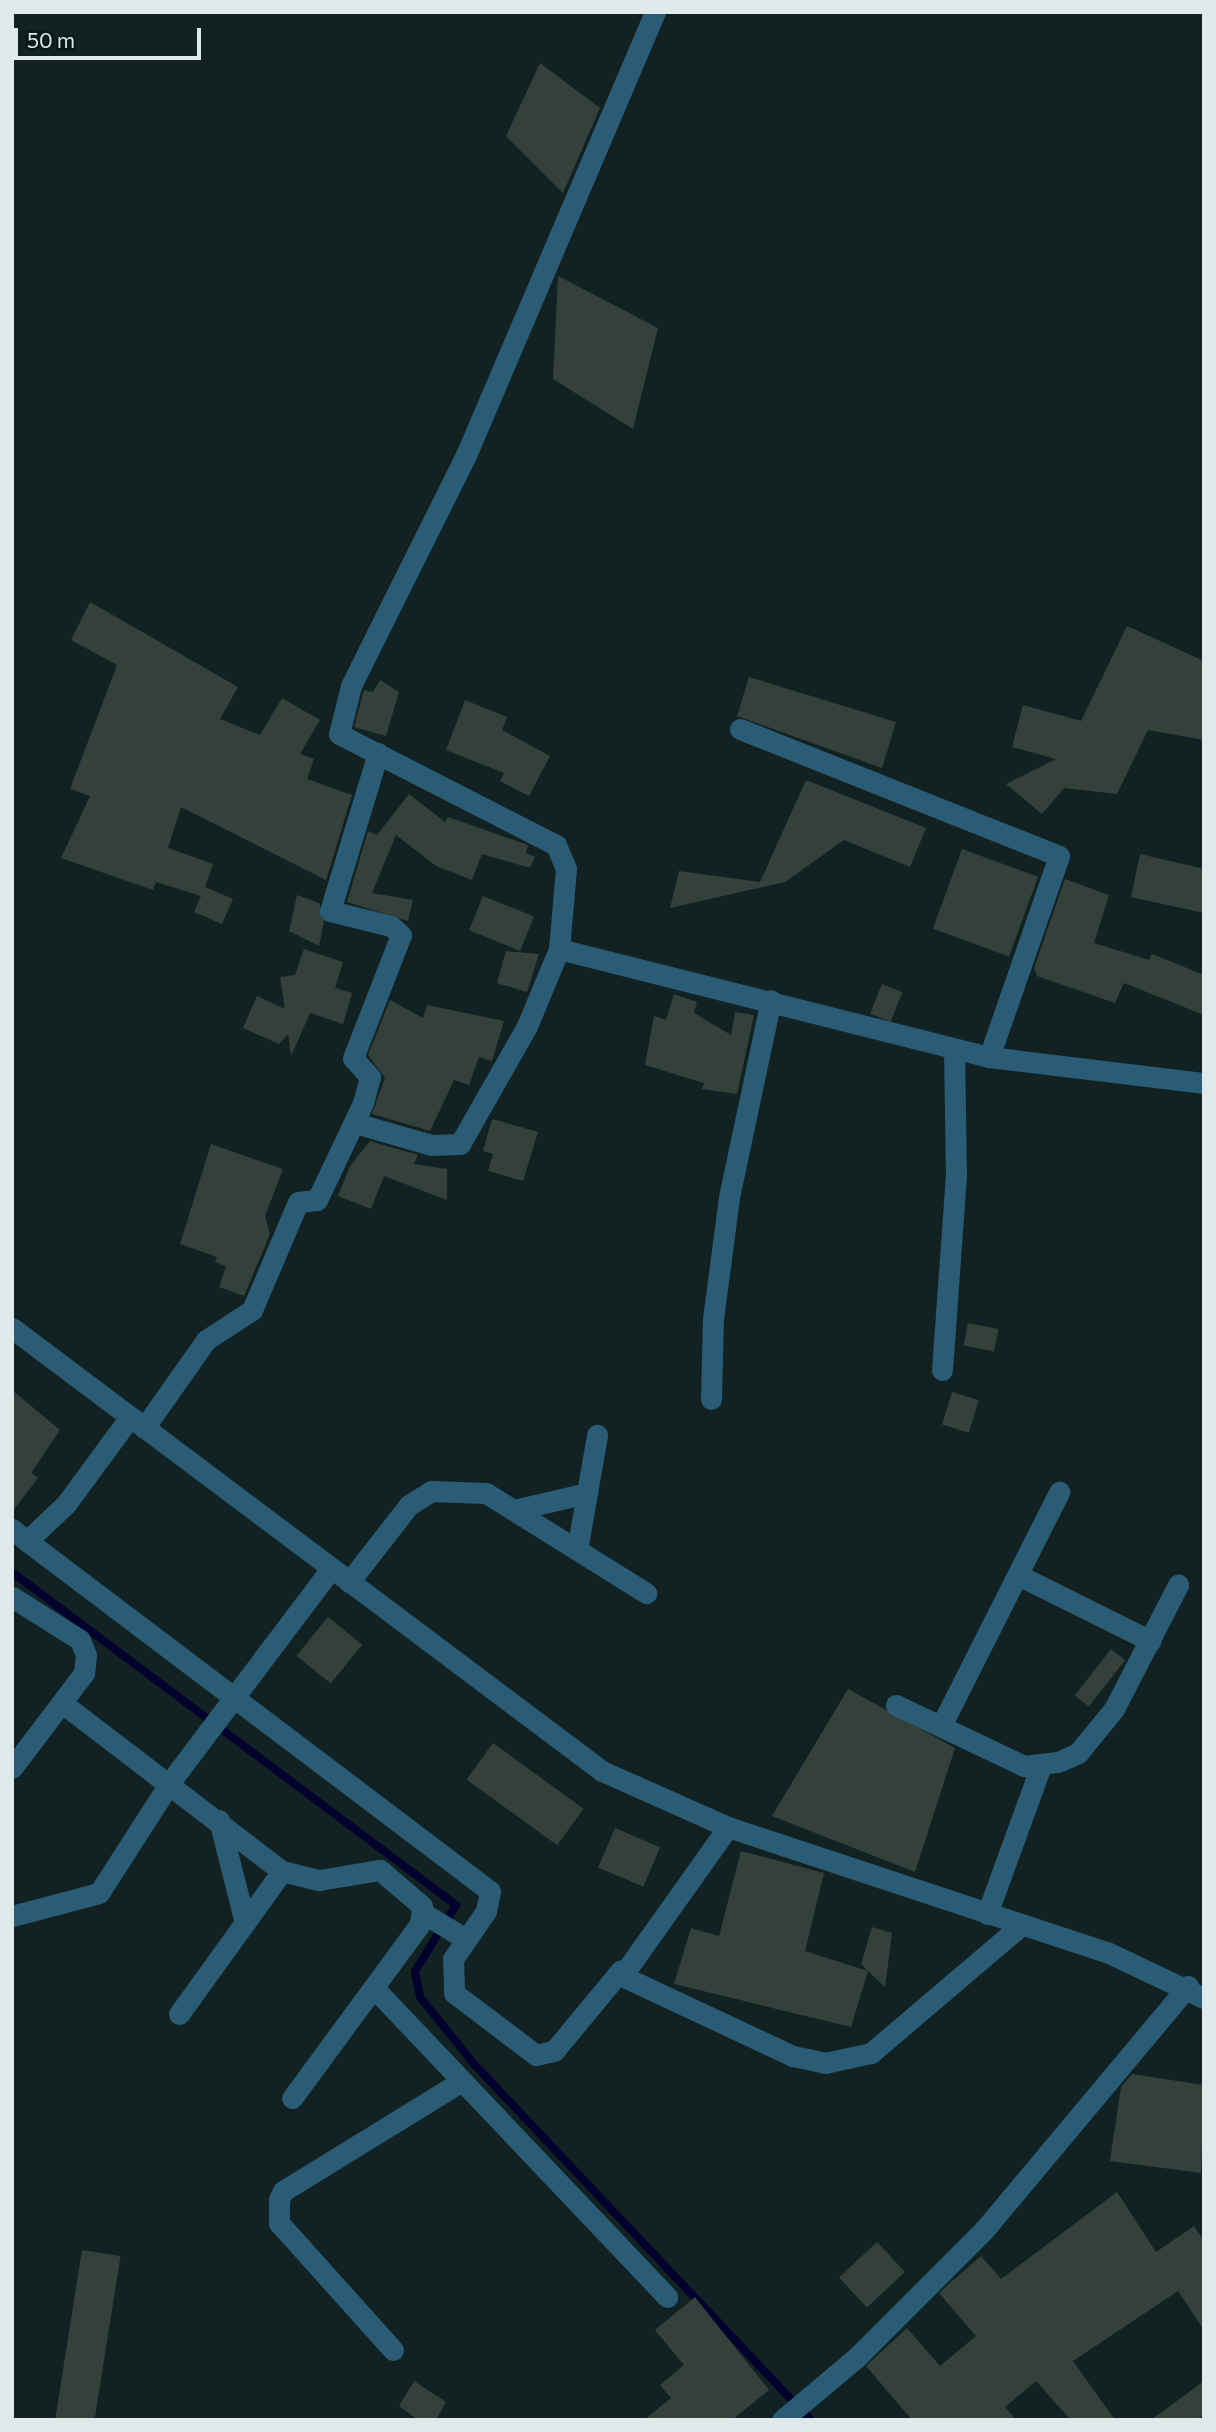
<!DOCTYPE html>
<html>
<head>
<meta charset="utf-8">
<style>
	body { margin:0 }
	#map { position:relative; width:1216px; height:2432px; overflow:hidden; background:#122222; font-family:Commissioner,sans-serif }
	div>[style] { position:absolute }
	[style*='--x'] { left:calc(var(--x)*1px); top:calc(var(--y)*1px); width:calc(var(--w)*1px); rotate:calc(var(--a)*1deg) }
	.stream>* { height:8px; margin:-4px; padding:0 4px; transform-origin:4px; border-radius:4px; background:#02012d }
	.building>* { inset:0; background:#34413b; transform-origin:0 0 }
	.minor>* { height:21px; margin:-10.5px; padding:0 10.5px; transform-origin:10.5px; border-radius:10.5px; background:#2b5c75 }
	span { translate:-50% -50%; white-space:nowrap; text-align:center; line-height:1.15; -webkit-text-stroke:5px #091819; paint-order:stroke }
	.frame { position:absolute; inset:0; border:14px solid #dfe9e9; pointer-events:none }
	.scale { position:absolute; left:14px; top:28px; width:187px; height:32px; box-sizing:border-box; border:4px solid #dfe9e9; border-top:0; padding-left:9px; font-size:21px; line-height:24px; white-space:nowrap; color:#dfe9e9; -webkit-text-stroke:5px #091819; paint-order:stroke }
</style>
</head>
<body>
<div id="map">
	<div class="stream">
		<i style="--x:12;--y:1572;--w:555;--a:36.87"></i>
		<i style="--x:456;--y:1905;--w:78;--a:121.8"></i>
		<i style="--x:415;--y:1971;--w:26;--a:79"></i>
		<i style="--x:420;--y:1997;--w:86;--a:51.1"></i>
		<i style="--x:474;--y:2064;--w:490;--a:46.6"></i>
	</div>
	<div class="building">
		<i style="clip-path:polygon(540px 63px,600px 108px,563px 193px,506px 136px)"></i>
		<i style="clip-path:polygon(558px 276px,658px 328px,633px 429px,553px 379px)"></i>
		<i style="clip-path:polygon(90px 602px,238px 687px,220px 719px,260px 735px,282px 698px,320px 720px,300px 754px,314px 759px,307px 779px,352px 795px,326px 880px,181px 807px,168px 848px,213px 864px,205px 887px,233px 899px,222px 924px,194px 912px,201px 896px,156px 882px,153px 890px,61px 858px,90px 796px,70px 789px,117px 665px,71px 640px)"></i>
		<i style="clip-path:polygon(1127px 626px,1204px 661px,1204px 740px,1148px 730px,1117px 794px,1064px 788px,1042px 814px,1006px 784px,1056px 759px,1012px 747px,1023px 705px,1081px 721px)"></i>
		<i style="clip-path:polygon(749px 677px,896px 722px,882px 768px,737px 716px)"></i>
		<i style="clip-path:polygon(380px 680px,399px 692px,386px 736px,354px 727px,364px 690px,373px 692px)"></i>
		<i style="clip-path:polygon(465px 700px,507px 717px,502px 730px,550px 756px,529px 796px,500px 781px,504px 773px,446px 750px)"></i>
		<i style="clip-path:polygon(806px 780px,926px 828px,910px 867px,844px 840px,785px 882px,670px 908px,679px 871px,760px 882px)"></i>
		<i style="clip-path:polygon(409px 794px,445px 822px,448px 817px,528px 845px,526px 853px,535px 857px,530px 868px,482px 854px,472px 880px,436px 866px,396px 835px,372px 893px,413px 900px,408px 921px,347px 902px,368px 831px,377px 835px)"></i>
		<i style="left:962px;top:849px;width:81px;height:85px;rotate:20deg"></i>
		<i style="clip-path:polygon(1140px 854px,1204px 869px,1204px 913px,1131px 897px)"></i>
		<i style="clip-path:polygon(1065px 879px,1109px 895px,1094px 943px,1149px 960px,1152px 954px,1204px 975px,1204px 1015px,1124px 983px,1115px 1003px,1037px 976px,1034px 968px)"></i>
		<i style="clip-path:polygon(297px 895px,319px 903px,324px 922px,319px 946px,289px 931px)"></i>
		<i style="left:483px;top:896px;width:55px;height:37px;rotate:22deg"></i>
		<i style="clip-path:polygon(304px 949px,343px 962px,335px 988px,352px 993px,343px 1024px,310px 1013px,291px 1056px,288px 1034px,279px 1044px,243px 1028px,257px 996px,285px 1009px,280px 977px,295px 975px)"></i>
		<i style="clip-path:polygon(506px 951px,539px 954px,527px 992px,497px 983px)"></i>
		<i style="left:882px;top:984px;width:22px;height:32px;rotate:22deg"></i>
		<i style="clip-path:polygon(674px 994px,697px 1002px,694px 1013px,731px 1035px,735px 1012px,754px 1015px,737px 1094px,702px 1089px,704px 1083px,645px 1065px,654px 1016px,666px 1020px)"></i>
		<i style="clip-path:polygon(390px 1000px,423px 1018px,427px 1005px,504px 1021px,492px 1061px,479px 1057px,469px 1085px,454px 1080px,430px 1131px,372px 1114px,385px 1078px,368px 1055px)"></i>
		<i style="clip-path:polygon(492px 1119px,538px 1132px,523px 1181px,488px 1171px,493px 1154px,483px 1151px)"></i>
		<i style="clip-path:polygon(370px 1141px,418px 1155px,414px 1164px,447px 1169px,447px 1200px,384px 1176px,371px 1209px,338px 1196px,350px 1166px)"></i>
		<i style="clip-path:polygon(211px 1144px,283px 1169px,265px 1216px,270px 1234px,244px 1296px,219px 1287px,226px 1266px,215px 1262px,217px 1257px,180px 1244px)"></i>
		<i style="left:968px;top:1323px;width:31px;height:23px;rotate:11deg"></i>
		<i style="clip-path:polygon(12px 1390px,60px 1430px,31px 1473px,38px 1478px,12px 1512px)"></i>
		<i style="left:952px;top:1392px;width:28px;height:34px;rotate:17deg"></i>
		<i style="left:328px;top:1617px;width:44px;height:50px;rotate:39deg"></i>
		<i style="left:1111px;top:1649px;width:18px;height:59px;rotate:38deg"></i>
		<i style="clip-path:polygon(848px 1689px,955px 1748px,915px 1872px,772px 1816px)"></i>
		<i style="left:493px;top:1743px;width:112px;height:45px;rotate:36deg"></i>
		<i style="left:615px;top:1828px;width:49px;height:43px;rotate:23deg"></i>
		<i style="clip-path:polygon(741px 1851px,824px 1873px,805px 1951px,868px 1971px,861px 1964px,872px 1927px,892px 1933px,885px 1987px,868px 1971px,851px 2027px,674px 1984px,691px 1928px,719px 1936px)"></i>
		<i style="clip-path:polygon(1132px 2074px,1204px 2085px,1201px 2173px,1110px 2161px,1121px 2087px)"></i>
		<i style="clip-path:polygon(1117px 2192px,1156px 2252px,1194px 2226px,1204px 2241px,1204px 2330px,1178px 2291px,1073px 2361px,1115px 2420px,1071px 2420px,1036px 2381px,1005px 2407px,1016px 2420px,912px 2420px,866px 2366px,907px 2328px,940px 2366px,976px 2336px,939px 2293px,950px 2283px,981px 2256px,1001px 2279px)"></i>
		<i style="left:877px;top:2242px;width:41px;height:52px;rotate:47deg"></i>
		<i style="left:82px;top:2250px;width:39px;height:172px;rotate:9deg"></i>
		<i style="clip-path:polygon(695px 2297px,769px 2390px,732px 2420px,644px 2420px,671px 2398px,660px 2385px,684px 2365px,655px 2330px)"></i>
		<i style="clip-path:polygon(414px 2381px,446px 2402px,436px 2420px,418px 2420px,399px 2406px)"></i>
		<i style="clip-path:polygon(1204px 2381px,1204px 2414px,1197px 2420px,1151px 2420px)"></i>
	</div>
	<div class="minor">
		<i style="--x:655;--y:12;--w:482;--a:113.1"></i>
		<i style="--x:466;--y:455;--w:258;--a:116.5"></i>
		<i style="--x:351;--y:686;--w:49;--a:104"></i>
		<i style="--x:339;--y:734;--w:244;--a:27.1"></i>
		<i style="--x:556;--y:845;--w:26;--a:67"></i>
		<i style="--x:566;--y:869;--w:80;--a:95"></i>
		<i style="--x:559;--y:949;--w:443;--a:14.1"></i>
		<i style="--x:989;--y:1057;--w:217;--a:6.9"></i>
		<i style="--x:740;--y:729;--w:343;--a:21.7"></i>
		<i style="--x:1059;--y:856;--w:213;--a:109.2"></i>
		<i style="--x:355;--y:1123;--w:79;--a:16.1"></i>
		<i style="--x:431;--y:1145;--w:29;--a:-2"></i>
		<i style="--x:460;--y:1144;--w:136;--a:-60.4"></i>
		<i style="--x:527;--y:1026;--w:83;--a:-67.4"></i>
		<i style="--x:12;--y:1328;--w:738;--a:36.9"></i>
		<i style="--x:602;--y:1771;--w:138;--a:24"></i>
		<i style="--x:728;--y:1827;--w:399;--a:18.3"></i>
		<i style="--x:1107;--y:1952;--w:107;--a:25.4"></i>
		<i style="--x:942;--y:1370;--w:195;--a:-85.9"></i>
		<i style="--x:956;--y:1176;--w:127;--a:-90.9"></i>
		<i style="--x:711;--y:1399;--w:80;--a:-88.6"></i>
		<i style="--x:713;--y:1319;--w:123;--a:-82.5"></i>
		<i style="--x:729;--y:1197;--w:201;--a:-78"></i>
		<i style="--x:144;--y:1428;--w:108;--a:-54.8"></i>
		<i style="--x:206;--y:1340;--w:55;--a:-33.1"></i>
		<i style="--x:252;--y:1310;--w:117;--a:-66.9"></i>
		<i style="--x:298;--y:1202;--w:19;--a:-6"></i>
		<i style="--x:317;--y:1200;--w:107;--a:-64.6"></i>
		<i style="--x:363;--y:1103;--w:27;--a:-75"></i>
		<i style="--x:370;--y:1077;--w:25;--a:-132"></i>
		<i style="--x:353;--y:1058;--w:132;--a:-68.7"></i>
		<i style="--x:401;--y:935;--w:13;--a:-138"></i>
		<i style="--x:391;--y:926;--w:63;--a:-166.2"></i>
		<i style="--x:330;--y:911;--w:165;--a:-73.1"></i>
		<i style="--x:514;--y:1510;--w:75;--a:-13.1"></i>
		<i style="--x:12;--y:1529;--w:19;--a:39"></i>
		<i style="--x:27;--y:1541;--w:54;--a:-43.5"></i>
		<i style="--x:66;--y:1504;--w:108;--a:-53.7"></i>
		<i style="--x:27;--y:1541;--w:580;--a:37.09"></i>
		<i style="--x:490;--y:1891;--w:20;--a:101"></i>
		<i style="--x:486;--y:1911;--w:58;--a:124.5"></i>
		<i style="--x:453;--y:1959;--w:34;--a:88"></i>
		<i style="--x:454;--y:1993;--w:103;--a:37.1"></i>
		<i style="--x:536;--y:2055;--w:18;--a:-13"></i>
		<i style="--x:554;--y:2051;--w:105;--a:-50.4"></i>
		<i style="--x:577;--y:1550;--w:117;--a:-80.1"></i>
		<i style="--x:1018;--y:1575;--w:148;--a:26.4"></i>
		<i style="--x:349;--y:1582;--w:98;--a:-52.1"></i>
		<i style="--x:409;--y:1505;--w:26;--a:-32"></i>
		<i style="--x:431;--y:1491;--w:55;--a:2.1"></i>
		<i style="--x:486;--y:1493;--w:189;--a:32"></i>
		<i style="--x:12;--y:1597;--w:80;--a:32.3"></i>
		<i style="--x:80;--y:1640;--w:16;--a:68"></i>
		<i style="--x:86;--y:1655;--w:18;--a:96"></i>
		<i style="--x:84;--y:1673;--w:119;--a:127.2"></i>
		<i style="--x:62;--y:1703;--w:277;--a:37.4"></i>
		<i style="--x:282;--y:1871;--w:38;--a:14"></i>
		<i style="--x:319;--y:1880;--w:62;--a:-9.3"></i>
		<i style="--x:380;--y:1870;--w:55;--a:40.6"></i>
		<i style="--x:422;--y:1906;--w:18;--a:96"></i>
		<i style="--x:420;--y:1924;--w:216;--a:126.3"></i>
		<i style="--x:896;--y:1705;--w:142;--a:25.5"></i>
		<i style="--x:1024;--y:1766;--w:34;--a:-7"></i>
		<i style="--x:1058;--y:1762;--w:22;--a:-24"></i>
		<i style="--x:1078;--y:1753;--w:57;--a:-50.7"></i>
		<i style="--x:1114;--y:1709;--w:140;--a:-62.7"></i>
		<i style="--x:943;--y:1722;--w:258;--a:-63.2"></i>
		<i style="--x:219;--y:1820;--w:106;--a:75.8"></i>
		<i style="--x:728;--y:1827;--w:183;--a:125.4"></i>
		<i style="--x:622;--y:1976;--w:189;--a:25.1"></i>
		<i style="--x:793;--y:2056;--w:33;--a:12"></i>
		<i style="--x:825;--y:2063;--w:47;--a:-12.3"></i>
		<i style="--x:871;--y:2053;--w:196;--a:-40.4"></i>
		<i style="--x:423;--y:1913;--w:50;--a:31.2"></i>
		<i style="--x:987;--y:1914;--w:155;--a:-70"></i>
		<i style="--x:12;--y:1916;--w:90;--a:-14.8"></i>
		<i style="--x:99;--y:1893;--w:133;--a:-57.3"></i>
		<i style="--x:171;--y:1781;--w:266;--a:-53"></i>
		<i style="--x:374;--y:1988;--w:426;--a:46.5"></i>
		<i style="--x:179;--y:2014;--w:176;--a:-54.2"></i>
		<i style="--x:393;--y:2350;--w:171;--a:-131.9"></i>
		<i style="--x:279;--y:2223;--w:24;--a:-90"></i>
		<i style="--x:279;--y:2199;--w:9;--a:-63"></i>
		<i style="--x:283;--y:2191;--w:210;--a:-31.6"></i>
		<i style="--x:782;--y:2420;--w:97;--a:-40"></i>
		<i style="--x:856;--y:2358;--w:181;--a:-45"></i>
		<i style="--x:984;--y:2230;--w:318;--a:-50.1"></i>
	</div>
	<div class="frame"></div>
	<div class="scale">50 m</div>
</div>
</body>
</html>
